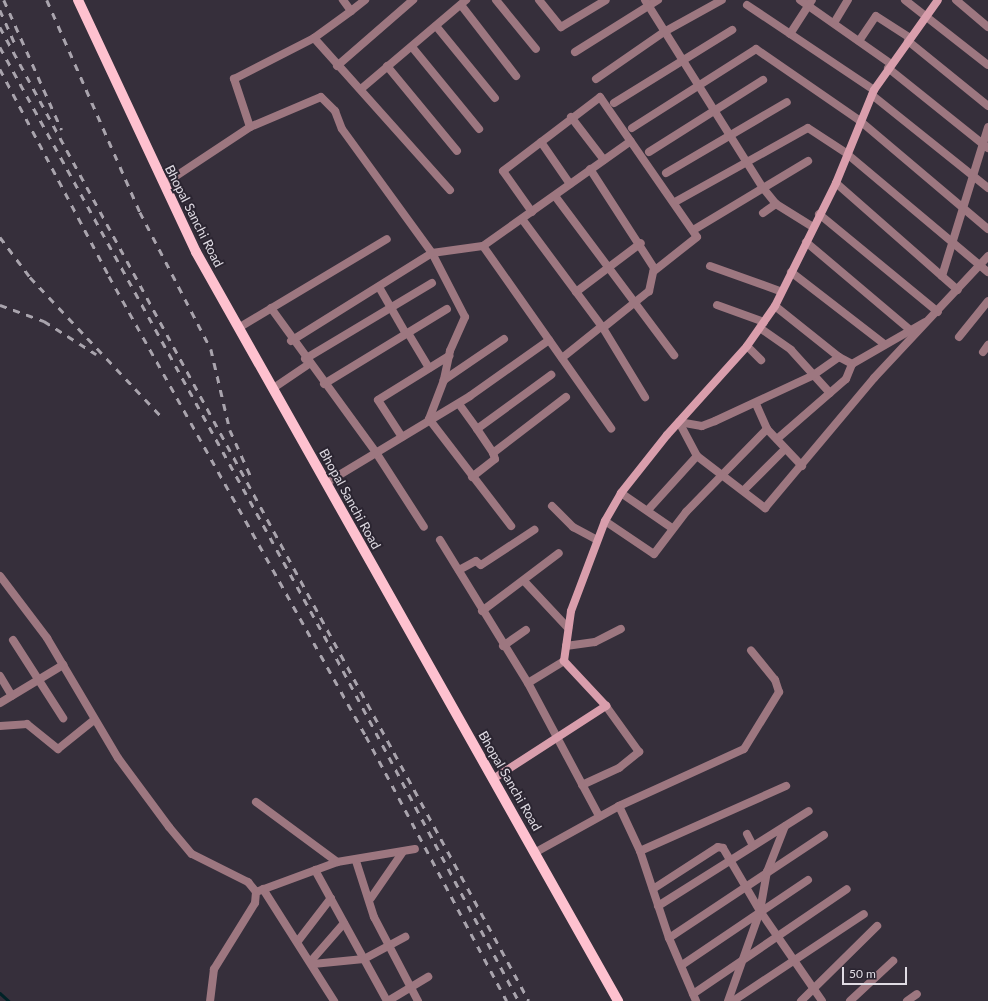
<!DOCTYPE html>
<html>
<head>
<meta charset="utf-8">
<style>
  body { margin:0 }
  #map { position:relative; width:988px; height:1001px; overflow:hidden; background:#362f3b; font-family:Lato,sans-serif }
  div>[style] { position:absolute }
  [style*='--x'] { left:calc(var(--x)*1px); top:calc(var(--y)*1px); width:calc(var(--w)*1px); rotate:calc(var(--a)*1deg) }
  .stream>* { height:2.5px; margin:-1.25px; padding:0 1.25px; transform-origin:1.25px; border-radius:1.25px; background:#002227 }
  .street>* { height:8px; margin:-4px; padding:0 4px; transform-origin:4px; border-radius:4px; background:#9d7780 }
  .secondary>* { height:8px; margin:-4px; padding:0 4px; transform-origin:4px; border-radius:4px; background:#d99eac }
  .primary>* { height:10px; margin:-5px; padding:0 5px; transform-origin:5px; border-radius:5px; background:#fec1cf }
  .rail>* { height:2.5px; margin-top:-1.25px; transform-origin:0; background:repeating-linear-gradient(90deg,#a9a4ad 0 7px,transparent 0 14px) }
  span { translate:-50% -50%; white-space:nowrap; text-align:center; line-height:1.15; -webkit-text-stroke:4px #2b2531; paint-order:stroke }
  .street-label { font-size:13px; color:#e0dce4 }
  .scale { position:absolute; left:842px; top:967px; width:65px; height:18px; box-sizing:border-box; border:2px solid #e0dce4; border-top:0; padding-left:5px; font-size:12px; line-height:14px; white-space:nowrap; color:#e0dce4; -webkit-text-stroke:3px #2b2531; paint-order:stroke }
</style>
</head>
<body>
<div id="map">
  <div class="stream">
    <i style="--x:0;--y:993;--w:12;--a:42"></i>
  </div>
  <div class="street">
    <i style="--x:496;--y:0;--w:63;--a:50.8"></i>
    <i style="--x:539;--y:0;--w:35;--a:51"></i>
    <i style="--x:561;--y:27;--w:52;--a:-31"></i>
    <i style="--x:645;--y:0;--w:222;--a:57.9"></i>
    <i style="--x:763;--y:188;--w:21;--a:51"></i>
    <i style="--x:776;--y:204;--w:44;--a:31.9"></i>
    <i style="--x:800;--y:0;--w:111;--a:35.1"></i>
    <i style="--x:905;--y:0;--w:105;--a:38.1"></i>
    <i style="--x:956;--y:0;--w:42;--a:40.2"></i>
    <i style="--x:461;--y:5;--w:90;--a:52.2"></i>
    <i style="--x:747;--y:5;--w:153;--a:33.8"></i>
    <i style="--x:351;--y:11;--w:18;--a:-38"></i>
    <i style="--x:834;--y:23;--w:27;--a:-59"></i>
    <i style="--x:436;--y:26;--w:93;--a:50.7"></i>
    <i style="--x:790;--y:34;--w:40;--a:-57.1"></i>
    <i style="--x:314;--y:38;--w:204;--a:48.2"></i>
    <i style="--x:859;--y:41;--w:30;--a:-56"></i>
    <i style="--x:876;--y:16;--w:40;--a:32.9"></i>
    <i style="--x:908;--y:41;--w:103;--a:39.1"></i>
    <i style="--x:412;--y:47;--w:106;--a:50.7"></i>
    <i style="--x:575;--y:52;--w:98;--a:-32.1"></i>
    <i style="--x:337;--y:66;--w:101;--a:-41"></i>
    <i style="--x:387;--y:66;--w:110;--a:50.5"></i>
    <i style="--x:888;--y:68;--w:128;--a:38.7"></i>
    <i style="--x:596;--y:79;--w:83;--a:-34.7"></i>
    <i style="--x:664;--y:32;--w:66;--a:-28.9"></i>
    <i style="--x:361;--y:89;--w:138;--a:-40.3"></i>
    <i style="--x:872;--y:95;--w:149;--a:38.7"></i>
    <i style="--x:614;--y:103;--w:139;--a:-31.7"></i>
    <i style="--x:571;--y:117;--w:54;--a:52.5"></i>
    <i style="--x:250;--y:127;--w:77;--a:-22.9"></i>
    <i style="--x:321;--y:97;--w:20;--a:45"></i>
    <i style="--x:335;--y:111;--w:19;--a:69"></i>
    <i style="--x:342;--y:129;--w:153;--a:54"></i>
    <i style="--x:432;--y:253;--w:72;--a:62.7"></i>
    <i style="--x:465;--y:317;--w:37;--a:114"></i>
    <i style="--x:450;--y:351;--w:30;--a:102"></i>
    <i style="--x:632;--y:128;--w:147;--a:-32.5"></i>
    <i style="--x:756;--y:49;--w:125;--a:34.6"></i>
    <i style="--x:859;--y:120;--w:169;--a:40.2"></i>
    <i style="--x:541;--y:142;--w:51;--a:55.4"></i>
    <i style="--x:649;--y:152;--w:135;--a:-32.3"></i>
    <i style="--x:590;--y:169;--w:118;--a:57.1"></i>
    <i style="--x:654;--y:268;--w:24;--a:102"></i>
    <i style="--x:649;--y:291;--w:59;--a:141.2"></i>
    <i style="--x:666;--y:173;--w:140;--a:-30.4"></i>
    <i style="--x:836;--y:183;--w:162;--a:41.3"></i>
    <i style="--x:164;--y:184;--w:103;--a:-33.5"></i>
    <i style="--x:250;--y:127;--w:51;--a:-108.4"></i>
    <i style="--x:234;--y:79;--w:90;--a:-27.1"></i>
    <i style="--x:314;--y:38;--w:46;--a:-36.1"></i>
    <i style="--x:351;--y:11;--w:14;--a:-126"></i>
    <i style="--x:555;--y:196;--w:199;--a:53.2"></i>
    <i style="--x:675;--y:202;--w:152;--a:-29.1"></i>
    <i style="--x:808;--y:128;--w:45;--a:33.3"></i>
    <i style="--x:846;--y:153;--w:185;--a:40"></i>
    <i style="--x:532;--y:212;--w:50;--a:-125.3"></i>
    <i style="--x:503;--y:171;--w:122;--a:-37.3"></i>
    <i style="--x:600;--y:97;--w:170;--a:55.3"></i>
    <i style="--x:697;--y:237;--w:55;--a:141.7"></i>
    <i style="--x:763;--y:213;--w:16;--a:-35"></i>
    <i style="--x:819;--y:214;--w:154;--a:39.5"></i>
    <i style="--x:522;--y:219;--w:136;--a:53.4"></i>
    <i style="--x:603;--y:328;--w:81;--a:58.7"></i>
    <i style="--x:695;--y:229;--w:132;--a:-31"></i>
    <i style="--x:806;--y:242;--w:136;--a:40.2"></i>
    <i style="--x:483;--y:246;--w:223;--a:54.9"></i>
    <i style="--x:710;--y:266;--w:74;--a:19.7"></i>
    <i style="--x:791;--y:272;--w:118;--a:37.7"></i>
    <i style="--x:942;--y:276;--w:156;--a:-72.8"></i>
    <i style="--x:379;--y:287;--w:54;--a:60.1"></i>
    <i style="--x:576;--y:292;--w:81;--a:-37"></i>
    <i style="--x:717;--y:305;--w:50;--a:19.9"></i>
    <i style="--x:775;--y:306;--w:82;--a:38.6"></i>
    <i style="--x:271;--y:308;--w:177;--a:54"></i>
    <i style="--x:375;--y:451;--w:90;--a:57.2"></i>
    <i style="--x:240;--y:327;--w:171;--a:-30.9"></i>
    <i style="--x:760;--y:328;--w:38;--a:35"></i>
    <i style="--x:791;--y:350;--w:58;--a:47.8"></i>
    <i style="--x:408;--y:333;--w:41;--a:59"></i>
    <i style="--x:959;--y:337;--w:46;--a:-51.1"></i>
    <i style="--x:504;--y:339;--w:73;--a:145.7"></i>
    <i style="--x:444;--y:380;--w:42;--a:111"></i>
    <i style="--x:429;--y:419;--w:135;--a:52.5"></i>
    <i style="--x:291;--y:341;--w:166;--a:-32"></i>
    <i style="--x:432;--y:253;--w:51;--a:-7.8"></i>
    <i style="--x:483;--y:246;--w:181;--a:-35.4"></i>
    <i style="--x:747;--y:346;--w:20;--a:45"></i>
    <i style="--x:983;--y:352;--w:9;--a:-54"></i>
    <i style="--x:562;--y:358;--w:51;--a:-38.7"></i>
    <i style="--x:305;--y:359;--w:148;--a:-30.9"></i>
    <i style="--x:324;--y:384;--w:144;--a:-31.4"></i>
    <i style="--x:275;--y:387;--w:41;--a:-34.1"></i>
    <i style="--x:459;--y:404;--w:31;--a:54"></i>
    <i style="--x:477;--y:429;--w:92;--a:-36.1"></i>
    <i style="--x:756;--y:404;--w:27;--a:66"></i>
    <i style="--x:767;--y:429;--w:51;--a:46.6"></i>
    <i style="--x:679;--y:422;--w:23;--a:10"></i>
    <i style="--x:702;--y:426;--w:14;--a:-21"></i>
    <i style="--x:715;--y:421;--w:107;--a:-24.9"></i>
    <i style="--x:812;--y:376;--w:33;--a:-35"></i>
    <i style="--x:839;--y:357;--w:15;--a:28"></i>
    <i style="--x:852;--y:364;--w:84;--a:-29.9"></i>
    <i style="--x:477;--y:429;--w:29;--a:56"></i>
    <i style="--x:493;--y:453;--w:92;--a:-37.5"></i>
    <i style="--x:402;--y:437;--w:44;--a:-123"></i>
    <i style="--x:378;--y:400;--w:84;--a:-31.8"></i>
    <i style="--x:777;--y:439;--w:91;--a:-41"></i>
    <i style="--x:846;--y:379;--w:16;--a:-68"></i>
    <i style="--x:697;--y:456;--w:86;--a:37.4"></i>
    <i style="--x:765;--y:508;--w:170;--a:-50"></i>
    <i style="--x:874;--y:378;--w:167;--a:-46.9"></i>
    <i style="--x:472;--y:477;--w:29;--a:-38"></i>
    <i style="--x:495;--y:459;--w:6;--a:-108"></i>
    <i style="--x:326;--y:483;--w:168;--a:-31.1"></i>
    <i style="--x:470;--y:396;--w:97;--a:-35.3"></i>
    <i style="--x:744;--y:490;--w:58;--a:-45"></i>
    <i style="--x:621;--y:493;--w:62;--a:34.5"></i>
    <i style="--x:552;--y:506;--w:30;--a:45"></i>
    <i style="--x:573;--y:527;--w:27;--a:28"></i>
    <i style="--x:648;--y:510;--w:73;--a:-47.8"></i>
    <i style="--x:697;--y:456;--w:38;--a:-118"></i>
    <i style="--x:605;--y:521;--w:59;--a:34"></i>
    <i style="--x:654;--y:554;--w:53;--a:-52.7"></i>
    <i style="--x:686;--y:512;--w:116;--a:-45.7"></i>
    <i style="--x:440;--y:540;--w:168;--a:58.4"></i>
    <i style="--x:528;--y:683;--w:151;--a:61.9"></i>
    <i style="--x:459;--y:570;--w:19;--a:-28"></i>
    <i style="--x:476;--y:561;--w:6;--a:39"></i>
    <i style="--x:481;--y:565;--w:64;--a:-33.4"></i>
    <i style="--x:0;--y:576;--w:78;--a:52.8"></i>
    <i style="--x:47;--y:638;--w:139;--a:59.4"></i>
    <i style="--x:118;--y:758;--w:86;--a:53.5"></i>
    <i style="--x:169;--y:827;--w:35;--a:50"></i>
    <i style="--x:192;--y:854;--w:63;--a:26.6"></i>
    <i style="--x:248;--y:882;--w:13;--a:51"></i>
    <i style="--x:256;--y:892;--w:11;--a:95"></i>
    <i style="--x:255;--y:903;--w:78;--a:121.8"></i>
    <i style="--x:214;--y:969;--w:32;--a:97"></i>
    <i style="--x:525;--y:582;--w:63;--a:46.9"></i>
    <i style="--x:482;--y:611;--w:96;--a:-37"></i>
    <i style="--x:13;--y:640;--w:93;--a:57.3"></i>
    <i style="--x:503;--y:646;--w:28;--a:-35"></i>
    <i style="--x:566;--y:646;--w:29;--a:-8"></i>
    <i style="--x:595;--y:642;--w:29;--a:-27"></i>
    <i style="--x:0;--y:676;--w:23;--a:59"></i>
    <i style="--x:528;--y:683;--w:42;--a:-31.4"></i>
    <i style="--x:0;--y:703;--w:74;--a:-31.1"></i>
    <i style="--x:0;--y:726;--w:27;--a:-4"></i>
    <i style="--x:27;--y:724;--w:40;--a:39"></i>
    <i style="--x:58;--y:749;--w:46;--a:-38.9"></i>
    <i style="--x:582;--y:785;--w:41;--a:-24.7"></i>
    <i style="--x:619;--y:768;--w:26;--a:-39"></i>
    <i style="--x:639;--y:752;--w:57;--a:-125.7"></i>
    <i style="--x:256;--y:802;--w:101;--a:36.5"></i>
    <i style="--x:619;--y:806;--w:50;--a:65"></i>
    <i style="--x:640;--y:851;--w:92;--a:71.6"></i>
    <i style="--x:669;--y:938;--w:69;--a:66.8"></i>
    <i style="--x:747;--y:834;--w:11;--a:63"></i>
    <i style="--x:640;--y:851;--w:160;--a:-24"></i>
    <i style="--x:536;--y:852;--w:95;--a:-29"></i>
    <i style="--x:619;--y:806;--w:137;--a:-24.5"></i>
    <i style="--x:744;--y:749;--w:67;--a:-58.4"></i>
    <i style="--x:779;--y:692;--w:13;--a:-108"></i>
    <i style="--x:775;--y:680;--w:38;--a:-129"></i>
    <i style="--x:356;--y:861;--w:59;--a:72.2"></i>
    <i style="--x:374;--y:917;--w:95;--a:62.4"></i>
    <i style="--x:315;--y:870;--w:149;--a:61.2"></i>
    <i style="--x:263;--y:889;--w:133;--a:57.6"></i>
    <i style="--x:653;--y:889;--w:77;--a:-32.9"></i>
    <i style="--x:718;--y:847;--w:5;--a:11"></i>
    <i style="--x:723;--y:848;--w:73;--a:59.6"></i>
    <i style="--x:760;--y:911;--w:109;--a:55.4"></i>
    <i style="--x:256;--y:892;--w:86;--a:-20.3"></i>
    <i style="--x:337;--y:862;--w:79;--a:-9.5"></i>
    <i style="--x:371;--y:898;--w:55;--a:-55.4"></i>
    <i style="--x:658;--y:906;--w:178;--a:-32.2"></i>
    <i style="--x:669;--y:938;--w:186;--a:-33.6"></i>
    <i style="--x:298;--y:941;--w:54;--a:-52.5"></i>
    <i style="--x:311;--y:961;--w:50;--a:-49"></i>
    <i style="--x:313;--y:964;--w:51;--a:-5.6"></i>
    <i style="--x:364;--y:959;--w:47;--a:-28.2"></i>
    <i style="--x:682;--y:965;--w:152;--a:-34"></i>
    <i style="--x:693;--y:994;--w:186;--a:-34.3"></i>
    <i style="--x:388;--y:1001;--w:47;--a:-31"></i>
    <i style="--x:728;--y:1001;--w:96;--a:-70.4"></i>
    <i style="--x:760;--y:911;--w:40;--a:-80"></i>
    <i style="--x:767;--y:872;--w:49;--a:-68.6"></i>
    <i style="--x:733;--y:1001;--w:157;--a:-33.6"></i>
    <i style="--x:801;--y:1001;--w:107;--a:-44.6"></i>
    <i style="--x:850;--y:1001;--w:59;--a:-42.9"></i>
    <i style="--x:907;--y:1001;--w:12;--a:-35"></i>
  </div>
  <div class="secondary">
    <i style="--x:493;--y:779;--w:135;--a:-32.9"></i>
    <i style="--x:606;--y:706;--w:62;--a:-133"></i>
    <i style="--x:564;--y:661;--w:50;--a:-82"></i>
    <i style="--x:571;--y:611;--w:96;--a:-69.3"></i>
    <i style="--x:605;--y:521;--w:32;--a:-60"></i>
    <i style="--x:621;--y:493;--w:74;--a:-51.6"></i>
    <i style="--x:667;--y:435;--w:120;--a:-48"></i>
    <i style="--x:747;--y:346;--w:49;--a:-55"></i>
    <i style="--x:775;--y:306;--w:137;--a:-63.6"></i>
    <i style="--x:836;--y:183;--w:100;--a:-67.8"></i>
    <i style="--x:874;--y:90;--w:110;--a:-54.6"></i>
  </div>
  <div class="primary">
    <i style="--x:78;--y:0;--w:278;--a:64.9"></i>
    <i style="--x:196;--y:252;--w:860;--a:60.6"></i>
  </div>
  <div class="rail">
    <i style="--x:4;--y:0;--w:142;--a:66"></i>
    <i style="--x:47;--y:0;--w:232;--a:66.3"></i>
    <i style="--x:140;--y:212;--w:154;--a:62.6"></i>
    <i style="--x:211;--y:349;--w:83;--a:76.8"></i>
    <i style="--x:230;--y:430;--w:54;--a:65.8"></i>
    <i style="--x:0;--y:10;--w:37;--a:66"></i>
    <i style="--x:0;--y:27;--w:1108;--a:61.49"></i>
    <i style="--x:0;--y:47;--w:684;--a:61.15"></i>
    <i style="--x:330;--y:646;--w:402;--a:62"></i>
    <i style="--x:0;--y:69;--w:234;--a:62.2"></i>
    <i style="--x:109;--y:276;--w:527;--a:60.81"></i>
    <i style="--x:366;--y:736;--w:300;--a:62"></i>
    <i style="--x:0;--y:237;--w:50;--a:53.1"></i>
    <i style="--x:30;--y:277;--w:191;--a:46.7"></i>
    <i style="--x:0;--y:305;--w:47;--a:20"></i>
    <i style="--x:44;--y:321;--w:62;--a:32.4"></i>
  </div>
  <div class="street-label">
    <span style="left:194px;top:216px;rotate:63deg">Bhopal Sanchi Road</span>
    <span style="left:350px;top:499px;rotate:61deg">Bhopal Sanchi Road</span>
    <span style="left:510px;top:781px;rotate:60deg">Bhopal Sanchi Road</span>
  </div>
  <div class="scale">50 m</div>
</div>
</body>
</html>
